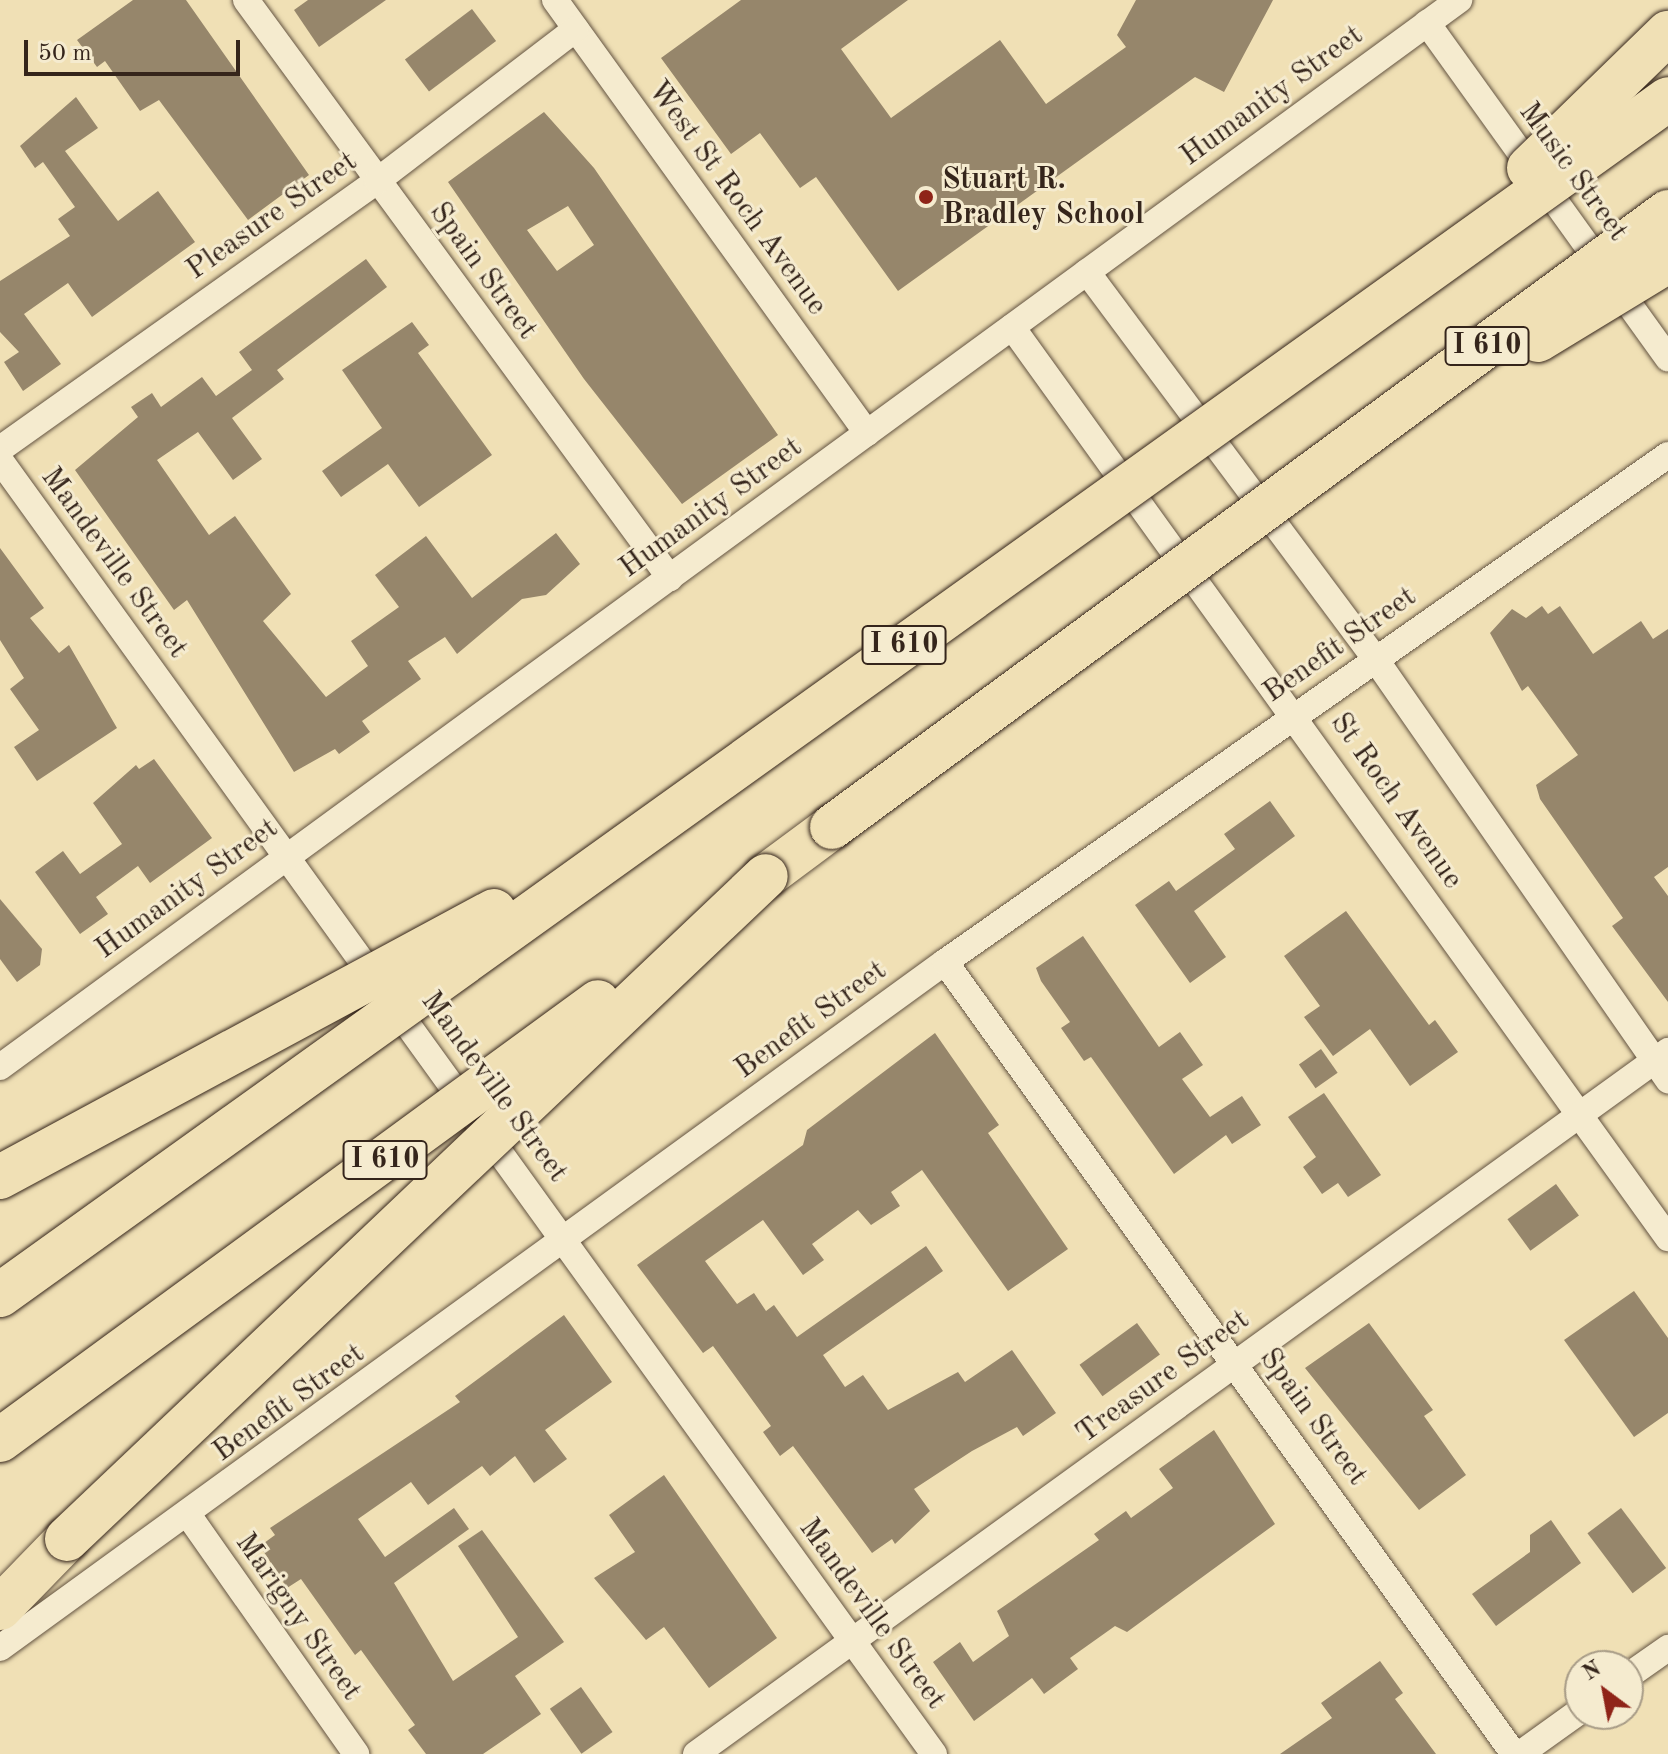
<!DOCTYPE html>
<html>
<head>
<meta charset="utf-8">
<style>
  body { margin:0 }
  #map { position:relative; width:1668px; height:1754px; overflow:hidden; background:#f0e0b5; font-family:"Old Standard TT",serif }
  div>[style] { position:absolute }
  [style*='--x'] { left:calc(var(--x)*1px); top:calc(var(--y)*1px); width:calc(var(--w)*1px); rotate:calc(var(--a)*1deg) }
  .building>* { inset:0; background:#96866b; transform-origin:0 0 }
  .roads { filter:drop-shadow(0 0 2px #645442) drop-shadow(0 0 2px #645442) }
  .minor>* { height:26px; margin:-13px; padding:0 13px; transform-origin:13px; border-radius:13px; background:#f5ebcf }
  .motorway>* { height:44px; margin:-22px; padding:0 22px; transform-origin:22px; border-radius:22px; background:#f0e0b5 }
  .bridges { filter:drop-shadow(0 0 2px #35251b) drop-shadow(0 0 2px #35251b) }
  .motorway-bridge>* { height:44px; margin:-22px; padding:0 22px; transform-origin:22px; border-radius:22px; background:#f0e0b5 }
  .dots>* { width:22px; height:22px; translate:-50% -50%; box-sizing:border-box; border:4px solid #f5ebcf; border-radius:50% }
  span { translate:-50% -50%; white-space:nowrap; text-align:center; line-height:1.15; -webkit-text-stroke:6px #f5ebcf; paint-order:stroke }
  .shield-label span { padding:2px 6px; background:#f5ebcf; border:2px solid; border-radius:6px; -webkit-text-stroke-width:0 }
  .shield-label { font-size:28px; color:#35251b; font-weight:700 }
  .street-label { font-size:30px; color:#35251b }
  .poi-label { font-size:30px; color:#35251b; font-weight:700 }
  .left { translate:0 -50%; text-align:left }
  .north { position:absolute; left:1564px; top:1650px; width:80px; height:80px; box-sizing:border-box; background:#f5ebcf; border:2px solid #a89c87; border-radius:50%; rotate:328deg; font-size:22px; font-weight:700; line-height:32px; text-align:center; color:#35251b }
  .north::after { content:''; display:block; margin:auto; width:28px; height:36px; background:#8f2418; clip-path:polygon(50% 0,100% 100%,50% 72%,0 100%) }
  .scale { position:absolute; left:24px; top:40px; width:216px; height:36px; box-sizing:border-box; border:4px solid #35251b; border-top:0; padding-left:10px; font-size:24px; line-height:28px; white-space:nowrap; color:#35251b; -webkit-text-stroke:6px #f5ebcf; paint-order:stroke }
</style>
</head>
<body>
<div id="map">
  <div class="building">
    <i style="clip-path:polygon(133px 0,186px 0,309px 175px,248px 220px,159px 100px,140px 111px,105px 61px,97px 67px,77px 40px)"></i>
    <i style="clip-path:polygon(308px 0,386px 0,319px 47px,294px 10px)"></i>
    <i style="clip-path:polygon(741px 0,908px 0,841px 49px,891px 118px,1000px 40px,1046px 104px,1126px 47px,1117px 35px,1136px 0,1273px 0,1224px 92px,1195px 77px,898px 291px,816px 177px,800px 188px,760px 133px,731px 154px,661px 58px)"></i>
    <i style="left:472px;top:9px;width:40px;height:84px;rotate:53deg"></i>
    <i style="clip-path:polygon(76px 97px,98px 128px,65px 151px,118px 221px,158px 191px,195px 242px,92px 317px,68px 283px,24px 314px,61px 364px,23px 391px,4px 362px,19px 352px,0 332px,0 281px,70px 236px,58px 219px,75px 207px,43px 162px,35px 168px,20px 146px)"></i>
    <i style="clip-path:polygon(evenodd,544px 112px,594px 168px,778px 435px,682px 504px,584px 379px,448px 182px,544px 112px,568px 206px,594px 245px,557px 271px,527px 230px,568px 206px)"></i>
    <i style="clip-path:polygon(366px 259px,387px 287px,277px 370px,284px 379px,232px 418px,262px 459px,233px 480px,198px 432px,157px 460px,209px 535px,235px 516px,291px 594px,263px 621px,326px 697px,368px 666px,351px 641px,399px 607px,375px 575px,426px 536px,472px 598px,556px 533px,580px 564px,546px 595px,522px 599px,457px 654px,445px 637px,408px 661px,421px 679px,362px 721px,370px 732px,339px 754px,335px 749px,294px 772px,187px 600px,174px 610px,75px 470px,138px 417px,131px 407px,152px 393px,161px 407px,202px 377px,216px 396px,252px 370px,239px 352px)"></i>
    <i style="clip-path:polygon(412px 322px,429px 345px,418px 353px,492px 455px,419px 507px,388px 464px,341px 497px,322px 471px,382px 428px,342px 370px)"></i>
    <i style="clip-path:polygon(0 548px,44px 608px,30px 618px,59px 653px,69px 645px,117px 728px,37px 781px,14px 747px,39px 730px,10px 689px,24px 678px,0 640px)"></i>
    <i style="clip-path:polygon(1542px 606px,1548px 614px,1560px 606px,1593px 654px,1641px 621px,1653px 639px,1668px 629px,1668px 867px,1654px 877px,1668px 896px,1668px 1002px,1612px 926px,1623px 918px,1540px 799px,1536px 785px,1578px 755px,1528px 686px,1522px 691px,1490px 633px,1512px 609px,1526px 618px)"></i>
    <i style="clip-path:polygon(154px 759px,212px 838px,150px 883px,138px 866px,96px 897px,108px 914px,80px 934px,35px 872px,63px 851px,80px 874px,122px 844px,93px 803px,136px 765px,139px 769px)"></i>
    <i style="clip-path:polygon(1270px 801px,1295px 836px,1194px 911px,1226px 957px,1190px 983px,1135px 905px,1169px 881px,1176px 891px,1235px 849px,1224px 834px)"></i>
    <i style="clip-path:polygon(0 899px,42px 949px,40px 965px,17px 982px,0 959px)"></i>
    <i style="clip-path:polygon(1346px 911px,1429px 1025px,1435px 1020px,1458px 1052px,1410px 1086px,1370px 1029px,1333px 1056px,1304px 1017px,1320px 1006px,1284px 956px)"></i>
    <i style="clip-path:polygon(1083px 936px,1159px 1047px,1180px 1032px,1203px 1065px,1182px 1079px,1210px 1117px,1242px 1096px,1261px 1125px,1232px 1144px,1226px 1135px,1174px 1174px,1091px 1057px,1084px 1061px,1061px 1028px,1070px 1022px,1041px 981px,1036px 968px)"></i>
    <i style="clip-path:polygon(935px 1033px,999px 1125px,988px 1133px,1068px 1249px,1008px 1291px,922px 1170px,891px 1192px,900px 1206px,871px 1225px,858px 1210px,812px 1244px,824px 1260px,803px 1275px,763px 1220px,705px 1261px,737px 1304px,754px 1293px,766px 1311px,774px 1305px,797px 1337px,926px 1246px,943px 1271px,823px 1355px,845px 1387px,863px 1375px,888px 1410px,958px 1372px,965px 1382px,1012px 1350px,1056px 1413px,1023px 1436px,1017px 1427px,972px 1451px,914px 1489px,930px 1511px,895px 1544px,892px 1539px,872px 1553px,793px 1446px,780px 1456px,763px 1432px,771px 1426px,713px 1346px,703px 1353px,637px 1265px,803px 1145px,807px 1130px)"></i>
    <i style="left:1321px;top:1049px;width:29px;height:27px;rotate:55deg"></i>
    <i style="clip-path:polygon(1324px 1093px,1381px 1175px,1348px 1197px,1338px 1183px,1322px 1194px,1303px 1167px,1316px 1157px,1288px 1117px)"></i>
    <i style="left:1556px;top:1184px;width:39px;height:60px;rotate:54deg"></i>
    <i style="clip-path:polygon(1634px 1291px,1668px 1338px,1668px 1413px,1634px 1437px,1564px 1340px)"></i>
    <i style="clip-path:polygon(564px 1315px,612px 1382px,545px 1430px,567px 1459px,534px 1483px,515px 1456px,490px 1476px,482px 1466px,428px 1505px,411px 1482px,358px 1519px,385px 1557px,454px 1508px,469px 1529px,394px 1583px,453px 1681px,518px 1637px,458px 1546px,482px 1530px,564px 1642px,515px 1676px,541px 1714px,483px 1754px,426px 1754px,408px 1730px,415px 1725px,361px 1650px,355px 1655px,301px 1579px,287px 1588px,260px 1546px,275px 1535px,270px 1528px,460px 1402px,455px 1396px)"></i>
    <i style="left:1137px;top:1323px;width:39px;height:71px;rotate:54deg"></i>
    <i style="clip-path:polygon(1369px 1323px,1433px 1410px,1424px 1416px,1466px 1475px,1419px 1510px,1305px 1368px)"></i>
    <i style="clip-path:polygon(1214px 1430px,1275px 1524px,1127px 1632px,1115px 1626px,1070px 1658px,1078px 1669px,1044px 1694px,1032px 1678px,974px 1721px,933px 1662px,960px 1642px,973px 1662px,1009px 1636px,997px 1611px,1099px 1540px,1094px 1534px,1126px 1511px,1131px 1518px,1173px 1488px,1159px 1469px)"></i>
    <i style="clip-path:polygon(664px 1475px,777px 1638px,709px 1688px,664px 1627px,646px 1640px,594px 1578px,635px 1552px,609px 1515px)"></i>
    <i style="left:1621px;top:1508px;width:75px;height:42px;rotate:53deg"></i>
    <i style="clip-path:polygon(1551px 1520px,1581px 1563px,1496px 1626px,1472px 1594px,1530px 1552px,1530px 1535px)"></i>
    <i style="clip-path:polygon(1380px 1661px,1403px 1693px,1395px 1699px,1436px 1754px,1280px 1754px,1332px 1718px,1321px 1703px)"></i>
    <i style="left:581px;top:1687px;width:55px;height:38px;rotate:55deg"></i>
  </div>
  <div class="roads">
    <div class="minor">
      <i style="--x:246;--y:0;--w:717;--a:53.74"></i>
      <i style="--x:555;--y:0;--w:534;--a:54.23"></i>
      <i style="--x:1427;--y:23;--w:413;--a:54.3"></i>
      <i style="--x:1087;--y:272;--w:484;--a:53.3"></i>
      <i style="--x:1376;--y:660;--w:512;--a:55.19"></i>
      <i style="--x:1012;--y:327;--w:1123;--a:54.24"></i>
      <i style="--x:0;--y:449;--w:463;--a:-35.4"></i>
      <i style="--x:377;--y:181;--w:250;--a:-37.4"></i>
      <i style="--x:0;--y:460;--w:1596;--a:54.18"></i>
      <i style="--x:945;--y:962;--w:975;--a:54.31"></i>
      <i style="--x:0;--y:1067;--w:1808;--a:-36.18"></i>
      <i style="--x:189;--y:1516;--w:291;--a:54.9"></i>
      <i style="--x:0;--y:1648;--w:1168;--a:-35.98"></i>
      <i style="--x:945;--y:962;--w:883;--a:-35.04"></i>
      <i style="--x:1628;--y:1676;--w:49;--a:-35"></i>
      <i style="--x:696;--y:1754;--w:1200;--a:-35.88"></i>
      <i style="--x:1520;--y:1754;--w:74;--a:-35.6"></i>
    </div>
    <div class="motorway">
      <i style="--x:766;--y:876;--w:82;--a:-36.6"></i>
      <i style="--x:0;--y:1608;--w:96;--a:-45.8"></i>
    </div>
  </div>
  <div class="bridges">
    <div class="motorway-bridge">
      <i style="--x:1529;--y:168;--w:194;--a:-44.2"></i>
      <i style="--x:1538;--y:340;--w:152;--a:-31.3"></i>
      <i style="--x:832;--y:827;--w:1038;--a:-36.34"></i>
      <i style="--x:0;--y:1177;--w:561;--a:-28.3"></i>
      <i style="--x:0;--y:1295;--w:2052;--a:-35.64"></i>
      <i style="--x:0;--y:1440;--w:741;--a:-36.22"></i>
      <i style="--x:67;--y:1539;--w:963;--a:-43.49"></i>
    </div>
  </div>
  <div class="dots">
    <i style="left:926px;top:197px;background:#8f2418"></i>
  </div>
  <div class="shield-label">
    <span style="left:1487px;top:346px">I 610</span>
    <span style="left:904px;top:645px">I 610</span>
    <span style="left:385px;top:1160px">I 610</span>
  </div>
  <div class="street-label">
    <span style="left:1272px;top:96px;rotate:-36deg">Humanity Street</span>
    <span style="left:1573px;top:172px;rotate:54deg">Music Street</span>
    <span style="left:737px;top:198px;rotate:54deg">West St Roch Avenue</span>
    <span style="left:272px;top:216px;rotate:-35deg">Pleasure Street</span>
    <span style="left:483px;top:271px;rotate:54deg">Spain Street</span>
    <span style="left:711px;top:508px;rotate:-36deg">Humanity Street</span>
    <span style="left:114px;top:563px;rotate:54deg">Mandeville Street</span>
    <span style="left:1340px;top:645px;rotate:-35deg">Benefit Street</span>
    <span style="left:1396px;top:801px;rotate:55deg">St Roch Avenue</span>
    <span style="left:187px;top:889px;rotate:-36deg">Humanity Street</span>
    <span style="left:811px;top:1020px;rotate:-36deg">Benefit Street</span>
    <span style="left:494px;top:1087px;rotate:54deg">Mandeville Street</span>
    <span style="left:1163px;top:1377px;rotate:-36deg">Treasure Street</span>
    <span style="left:289px;top:1403px;rotate:-36deg">Benefit Street</span>
    <span style="left:1313px;top:1417px;rotate:54deg">Spain Street</span>
    <span style="left:872px;top:1614px;rotate:54deg">Mandeville Street</span>
    <span style="left:298px;top:1617px;rotate:55deg">Marigny Street</span>
  </div>
  <div class="poi-label">
    <span class="left" style="left:942px;top:197px">Stuart R.<br>Bradley School</span>
  </div>
  <div class="north">N</div>
  <div class="scale">50 m</div>
</div>
</body>
</html>
